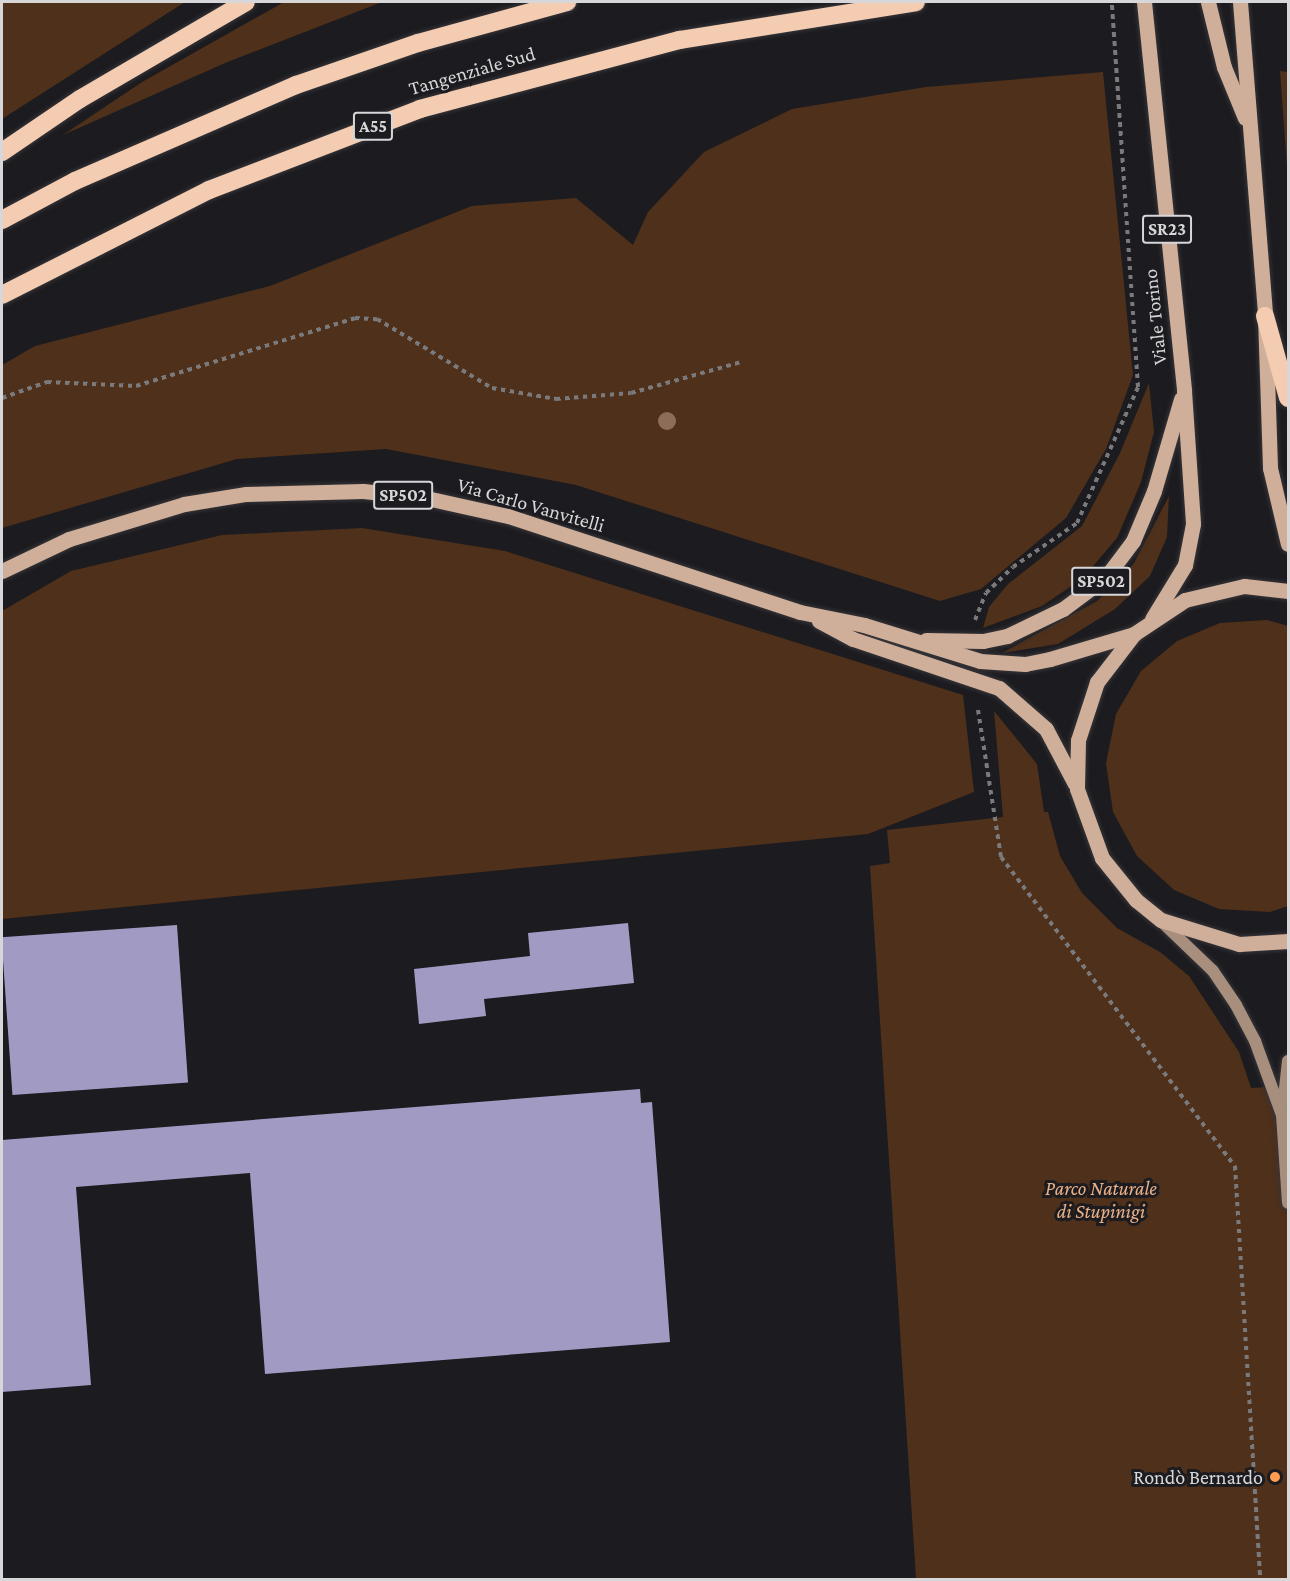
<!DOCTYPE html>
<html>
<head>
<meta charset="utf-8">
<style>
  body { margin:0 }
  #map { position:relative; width:1290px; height:1581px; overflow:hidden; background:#1c1b1f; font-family:"Crimson Pro",serif }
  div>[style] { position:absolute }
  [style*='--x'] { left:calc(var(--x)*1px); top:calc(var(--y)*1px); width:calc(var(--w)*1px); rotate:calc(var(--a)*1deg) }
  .green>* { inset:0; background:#4e301b }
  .building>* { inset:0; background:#a19bc3; transform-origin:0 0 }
  .path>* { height:4px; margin-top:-2px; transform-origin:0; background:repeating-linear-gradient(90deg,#7a797c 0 4.5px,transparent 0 9px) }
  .roads { filter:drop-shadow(0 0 2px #363539) drop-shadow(0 0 2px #363539) }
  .secondary>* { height:12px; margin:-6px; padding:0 6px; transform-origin:6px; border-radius:6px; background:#a78e7d }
  .primary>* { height:15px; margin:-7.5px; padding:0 7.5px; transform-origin:7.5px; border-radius:7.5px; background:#cfaf99 }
  .motorway>* { height:18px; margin:-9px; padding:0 9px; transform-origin:9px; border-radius:9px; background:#f4ccb2 }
  .trees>* { width:18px; height:18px; margin:-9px; border-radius:50%; background:#8d6d58 }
  .dots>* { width:16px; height:16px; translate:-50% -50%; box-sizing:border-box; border:3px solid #1c1b1f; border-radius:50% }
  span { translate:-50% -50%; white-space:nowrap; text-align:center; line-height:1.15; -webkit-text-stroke:6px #1c1b1f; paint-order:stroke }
  .shield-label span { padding:2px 4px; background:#1c1b1f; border:2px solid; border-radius:4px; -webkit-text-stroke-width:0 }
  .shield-label { font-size:18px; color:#d7d7d9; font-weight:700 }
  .street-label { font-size:20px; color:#d7d7d9 }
  .park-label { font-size:20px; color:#eab087; font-style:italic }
  .poi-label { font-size:20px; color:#d7d7d9 }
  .right { translate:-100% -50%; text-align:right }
  .frame { position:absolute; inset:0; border:3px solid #d7d7d9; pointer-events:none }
</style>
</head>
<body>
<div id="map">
  <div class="green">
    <i style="clip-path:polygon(2px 2px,185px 2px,2px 119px)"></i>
    <i style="clip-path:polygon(284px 2px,382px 2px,225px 63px,63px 135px,142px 82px)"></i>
    <i style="clip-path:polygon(1280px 71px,1288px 72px,1288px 180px)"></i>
    <i style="clip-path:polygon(1103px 72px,1133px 375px,1106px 449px,1066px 518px,981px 589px,940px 601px,576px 485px,386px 449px,237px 459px,2px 528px,2px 365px,35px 346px,270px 286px,472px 206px,576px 198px,633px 245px,648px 212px,704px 152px,792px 109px,926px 87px)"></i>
    <i style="clip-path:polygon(1149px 383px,1154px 432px,1141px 482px,1117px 538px,1082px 579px,1042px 606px,983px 628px,989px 607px,1008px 584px,1082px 526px,1120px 453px)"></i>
    <i style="clip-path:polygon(1169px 496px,1167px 537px,1150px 576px,1115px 609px,1058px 644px,1002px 653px,1097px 601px,1134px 563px)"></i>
    <i style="clip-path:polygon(362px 528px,505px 551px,963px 695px,974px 792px,868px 834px,2px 919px,2px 611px,71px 571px,222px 535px)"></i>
    <i style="clip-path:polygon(1267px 620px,1288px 626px,1288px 906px,1270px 912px,1219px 909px,1174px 890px,1137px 856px,1113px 812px,1106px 763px,1116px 714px,1141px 671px,1177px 641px,1220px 623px)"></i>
    <i style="clip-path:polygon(994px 711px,1037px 764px,1044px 812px,1048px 812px,1060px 856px,1082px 893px,1117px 928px,1160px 952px,1189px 976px,1239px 1052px,1251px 1088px,1288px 1086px,1288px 1579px,916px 1579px,870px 866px,890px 863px,887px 830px,1003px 817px)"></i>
  </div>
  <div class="building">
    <i style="clip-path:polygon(628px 923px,634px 983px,484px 999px,486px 1016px,419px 1024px,414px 969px,530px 956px,528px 933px)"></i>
    <i style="left:177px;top:925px;width:158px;height:176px;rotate:86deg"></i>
    <i style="clip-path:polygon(640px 1089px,641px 1103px,652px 1102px,670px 1342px,265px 1374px,250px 1173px,76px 1187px,91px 1385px,2px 1392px,2px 1140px)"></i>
  </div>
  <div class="path">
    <i style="--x:2;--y:398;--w:48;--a:-19.6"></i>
    <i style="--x:47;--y:382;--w:89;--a:2.6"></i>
    <i style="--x:136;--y:386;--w:229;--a:-17.2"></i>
    <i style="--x:355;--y:318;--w:22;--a:3"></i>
    <i style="--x:377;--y:319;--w:134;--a:31"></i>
    <i style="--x:492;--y:388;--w:65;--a:9.8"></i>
    <i style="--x:556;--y:399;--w:75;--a:-4.6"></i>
    <i style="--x:631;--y:393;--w:114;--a:-15.7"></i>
    <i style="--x:975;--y:620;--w:29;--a:-68"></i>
    <i style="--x:986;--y:593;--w:37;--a:-44"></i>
    <i style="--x:1013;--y:567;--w:78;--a:-34.5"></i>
    <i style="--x:1077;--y:523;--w:149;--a:-65.8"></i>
    <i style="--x:1138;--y:387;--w:386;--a:-93.9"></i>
    <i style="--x:978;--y:710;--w:149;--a:81.1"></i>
    <i style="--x:1001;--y:857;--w:388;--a:52.9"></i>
    <i style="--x:1235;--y:1166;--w:415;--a:86.5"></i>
  </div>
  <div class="roads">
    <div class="secondary">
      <i style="--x:1163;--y:923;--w:69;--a:43.8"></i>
      <i style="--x:1213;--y:971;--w:41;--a:55.9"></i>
      <i style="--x:1236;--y:1005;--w:41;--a:62.2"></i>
      <i style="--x:1255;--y:1041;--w:79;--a:70"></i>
      <i style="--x:1288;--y:1061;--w:54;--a:96.3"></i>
      <i style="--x:1282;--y:1115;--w:88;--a:86.1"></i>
    </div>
    <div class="primary">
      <i style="--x:1144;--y:2;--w:391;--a:84.1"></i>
      <i style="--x:1184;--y:391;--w:133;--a:86.1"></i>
      <i style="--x:1193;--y:524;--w:42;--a:101"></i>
      <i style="--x:1185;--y:565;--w:63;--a:121.4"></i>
      <i style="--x:1208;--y:2;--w:67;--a:76.2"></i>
      <i style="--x:1224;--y:67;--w:55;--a:67.6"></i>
      <i style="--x:1240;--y:2;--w:315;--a:85.4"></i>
      <i style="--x:1265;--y:316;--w:152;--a:88.1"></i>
      <i style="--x:1270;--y:468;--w:78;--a:76.7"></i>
      <i style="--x:2;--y:571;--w:74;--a:-25.5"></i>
      <i style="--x:69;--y:539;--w:120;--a:-16.9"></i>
      <i style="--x:184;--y:504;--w:63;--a:-9.2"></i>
      <i style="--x:246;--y:494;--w:117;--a:-1.5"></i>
      <i style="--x:363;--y:491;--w:59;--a:5.8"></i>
      <i style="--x:422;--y:497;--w:88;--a:12.5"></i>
      <i style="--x:508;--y:516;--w:307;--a:18.2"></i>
      <i style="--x:800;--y:612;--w:65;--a:11.5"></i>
      <i style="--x:864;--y:625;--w:121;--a:17.2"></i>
      <i style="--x:980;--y:661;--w:45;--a:3.8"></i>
      <i style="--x:1025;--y:664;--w:25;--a:-11"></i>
      <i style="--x:1050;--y:659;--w:88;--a:-16.6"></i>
      <i style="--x:1288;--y:591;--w:44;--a:-173.5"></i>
      <i style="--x:1244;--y:586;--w:61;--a:166.7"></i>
      <i style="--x:1185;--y:600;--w:61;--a:146.3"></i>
      <i style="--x:1134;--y:634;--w:61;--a:127.6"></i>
      <i style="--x:1097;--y:682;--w:61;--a:108.1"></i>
      <i style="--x:1078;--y:740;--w:49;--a:91.2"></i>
      <i style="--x:1077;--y:789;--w:73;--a:70.1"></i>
      <i style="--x:1102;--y:858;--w:54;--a:51"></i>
      <i style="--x:1136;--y:900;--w:32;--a:39"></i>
      <i style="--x:1161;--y:920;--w:82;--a:17.1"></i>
      <i style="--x:1239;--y:944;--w:49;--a:-3.5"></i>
      <i style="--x:819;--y:621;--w:38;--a:28"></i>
      <i style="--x:853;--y:639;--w:154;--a:18.6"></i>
      <i style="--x:999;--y:688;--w:62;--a:41.1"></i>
      <i style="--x:1046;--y:729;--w:62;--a:62.2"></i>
      <i style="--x:926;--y:640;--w:57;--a:1"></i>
      <i style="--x:983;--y:641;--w:25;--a:-12"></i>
      <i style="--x:1007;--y:636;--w:62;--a:-25.7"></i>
      <i style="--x:1063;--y:609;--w:54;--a:-36.7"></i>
      <i style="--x:1106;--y:577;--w:45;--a:-53.1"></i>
      <i style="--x:1133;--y:541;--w:54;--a:-67.2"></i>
      <i style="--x:1154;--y:491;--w:96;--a:-73.6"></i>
    </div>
    <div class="motorway">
      <i style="--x:2;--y:152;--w:94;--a:-34.2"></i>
      <i style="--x:80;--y:99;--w:192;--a:-30.3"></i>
      <i style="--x:2;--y:220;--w:83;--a:-28.1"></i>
      <i style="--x:75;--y:181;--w:241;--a:-23.5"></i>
      <i style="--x:296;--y:85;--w:129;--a:-19"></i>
      <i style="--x:418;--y:43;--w:155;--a:-15.4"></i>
      <i style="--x:2;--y:295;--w:232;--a:-26.9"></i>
      <i style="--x:209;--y:190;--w:226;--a:-21"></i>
      <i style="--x:420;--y:109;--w:269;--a:-14.9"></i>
      <i style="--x:680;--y:40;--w:239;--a:-9.1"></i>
      <i style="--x:1265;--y:316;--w:85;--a:74.3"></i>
    </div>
  </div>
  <div class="trees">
    <i style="left:667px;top:421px"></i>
  </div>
  <div class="dots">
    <i style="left:1275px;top:1477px;background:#fd9d54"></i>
  </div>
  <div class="shield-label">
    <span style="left:373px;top:126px">A55</span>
    <span style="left:1167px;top:229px">SR23</span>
    <span style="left:403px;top:495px">SP502</span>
    <span style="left:1101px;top:581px">SP502</span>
  </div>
  <div class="street-label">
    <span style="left:472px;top:71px;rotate:-16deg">Tangenziale Sud</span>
    <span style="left:1155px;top:317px;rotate:-96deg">Viale Torino</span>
    <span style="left:531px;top:505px;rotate:16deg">Via Carlo Vanvitelli</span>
  </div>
  <div class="park-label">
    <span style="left:1101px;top:1200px">Parco Naturale<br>di Stupinigi</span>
  </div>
  <div class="poi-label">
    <span class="right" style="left:1263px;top:1477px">Rondò Bernardo</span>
  </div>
  <div class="frame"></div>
</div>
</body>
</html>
